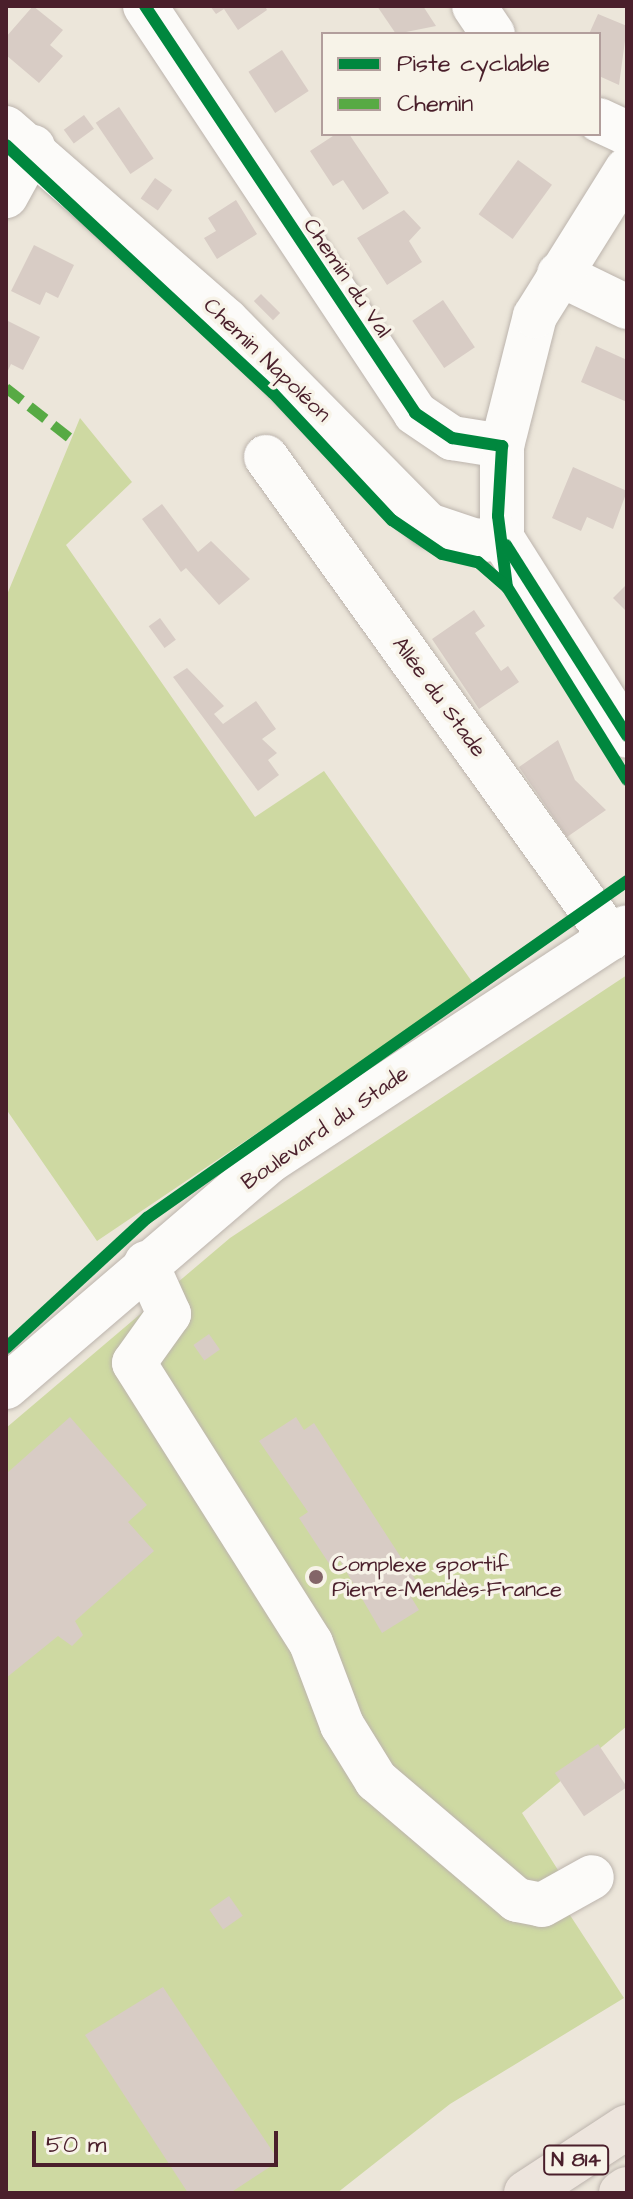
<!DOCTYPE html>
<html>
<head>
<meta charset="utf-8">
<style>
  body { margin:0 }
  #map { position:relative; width:633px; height:2199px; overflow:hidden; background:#ece6da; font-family:"Architects Daughter",sans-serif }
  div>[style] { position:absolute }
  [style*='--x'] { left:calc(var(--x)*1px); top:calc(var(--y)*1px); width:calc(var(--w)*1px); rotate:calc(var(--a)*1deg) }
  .green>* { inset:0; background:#ced9a2 }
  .building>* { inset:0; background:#d8ccc5; transform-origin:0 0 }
  .roads { filter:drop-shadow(0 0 2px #bcb4ad) drop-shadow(0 0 2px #bcb4ad) }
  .minor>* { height:44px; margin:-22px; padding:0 22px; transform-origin:22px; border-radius:22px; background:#fcfbf9 }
  .highway>* { height:44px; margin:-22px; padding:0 22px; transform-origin:22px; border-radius:22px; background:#ede5dd }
  .quiet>* { height:10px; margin-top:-5px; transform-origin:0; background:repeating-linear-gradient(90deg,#57aa44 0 20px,transparent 0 30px) }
  .cycleway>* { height:12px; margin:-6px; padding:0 6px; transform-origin:6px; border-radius:6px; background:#00873e }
  .dots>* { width:22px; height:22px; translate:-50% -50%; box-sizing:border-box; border:4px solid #f7f3e8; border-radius:50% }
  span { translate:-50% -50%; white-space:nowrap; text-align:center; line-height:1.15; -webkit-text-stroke:7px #f7f3e8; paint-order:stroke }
  .shield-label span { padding:2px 6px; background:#f7f3e8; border:2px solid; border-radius:6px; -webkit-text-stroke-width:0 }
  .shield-label { font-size:20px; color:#4a1f2b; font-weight:700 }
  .street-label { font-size:22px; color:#4a1f2b }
  .poi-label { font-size:22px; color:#4a1f2b }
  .left { translate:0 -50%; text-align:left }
  .frame { position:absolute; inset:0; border:8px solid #4a1f2b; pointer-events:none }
  .legend { position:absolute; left:321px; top:32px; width:280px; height:104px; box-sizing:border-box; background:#f7f3e8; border:2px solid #b29e9c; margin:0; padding:10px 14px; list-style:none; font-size:24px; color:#4a1f2b }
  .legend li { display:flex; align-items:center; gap:16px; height:40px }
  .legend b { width:40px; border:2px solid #b29e9c }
  .scale { position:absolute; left:32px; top:2131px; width:246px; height:36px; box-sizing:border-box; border:4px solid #4a1f2b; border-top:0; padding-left:10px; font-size:24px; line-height:28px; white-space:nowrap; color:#4a1f2b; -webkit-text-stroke:6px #f7f3e8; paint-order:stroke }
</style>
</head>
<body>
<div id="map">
  <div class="green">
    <i style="clip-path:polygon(80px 418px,132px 482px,66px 545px,255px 817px,324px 771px,475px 986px,97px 1241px,6px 1109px,6px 597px)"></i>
    <i style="clip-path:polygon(627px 975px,627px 1726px,522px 1813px,563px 1878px,551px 1886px,624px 1998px,450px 2104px,337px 2193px,6px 2193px,6px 1428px,230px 1238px)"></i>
  </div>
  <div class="building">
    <i style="clip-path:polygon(33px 6px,63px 30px,50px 45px,63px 56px,39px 83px,6px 55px,6px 37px)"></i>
    <i style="clip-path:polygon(210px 6px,265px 6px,267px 10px,238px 30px,224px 9px,216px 14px)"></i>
    <i style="clip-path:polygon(377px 6px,423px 6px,436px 26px,396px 34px)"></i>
    <i style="clip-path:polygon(598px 14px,627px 26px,619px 85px,599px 76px,599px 34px,589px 34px)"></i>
    <i style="left:282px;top:50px;width:49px;height:40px;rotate:57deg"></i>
    <i style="left:119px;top:107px;width:62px;height:28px;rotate:56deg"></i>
    <i style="left:84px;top:115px;width:17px;height:25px;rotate:54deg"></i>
    <i style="clip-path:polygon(336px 134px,349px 134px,389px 193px,363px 210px,343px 180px,333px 186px,310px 151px)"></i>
    <i style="left:518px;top:160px;width:42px;height:67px;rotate:36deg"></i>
    <i style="left:155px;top:178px;width:21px;height:25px;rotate:35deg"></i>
    <i style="clip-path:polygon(236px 200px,257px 234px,217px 259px,204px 238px,216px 231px,208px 218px)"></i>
    <i style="clip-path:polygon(404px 210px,421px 228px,409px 241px,422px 262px,387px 285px,357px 238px)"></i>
    <i style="clip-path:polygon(34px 245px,74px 265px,58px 298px,46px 292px,40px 305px,11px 291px)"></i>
    <i style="left:261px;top:294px;width:27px;height:10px;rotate:45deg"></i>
    <i style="left:443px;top:300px;width:57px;height:37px;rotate:56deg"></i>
    <i style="clip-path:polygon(6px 320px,40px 337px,23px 370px,11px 364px,6px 375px)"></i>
    <i style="clip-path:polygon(596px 346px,627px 360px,627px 402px,581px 382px)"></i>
    <i style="clip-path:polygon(573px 467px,627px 491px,613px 529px,587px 517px,581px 531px,552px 518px)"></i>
    <i style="clip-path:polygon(162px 504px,198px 552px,211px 541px,250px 579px,219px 605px,186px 568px,181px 572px,142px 519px)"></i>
    <i style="clip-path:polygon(627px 584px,627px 612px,613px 598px)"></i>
    <i style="clip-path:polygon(474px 610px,485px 626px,475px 633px,501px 671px,508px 666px,519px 682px,479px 709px,432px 639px)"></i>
    <i style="left:160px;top:618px;width:27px;height:14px;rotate:54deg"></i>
    <i style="clip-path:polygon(187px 668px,224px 706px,214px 714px,223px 724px,256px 701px,276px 729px,262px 739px,277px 753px,268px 760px,279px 775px,258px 791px,173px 677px)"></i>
    <i style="clip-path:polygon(558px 740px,575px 780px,606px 810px,567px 837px,519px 767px)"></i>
    <i style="left:209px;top:1334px;width:19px;height:19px;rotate:55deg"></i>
    <i style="clip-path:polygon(70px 1417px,147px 1505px,128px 1522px,154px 1551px,75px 1621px,83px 1635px,72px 1646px,58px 1636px,6px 1678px,6px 1474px)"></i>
    <i style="clip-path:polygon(296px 1417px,304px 1430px,314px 1423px,422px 1590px,411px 1597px,419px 1610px,382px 1633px,339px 1559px,330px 1565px,299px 1518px,308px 1512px,259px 1441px)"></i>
    <i style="left:598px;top:1744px;width:52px;height:52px;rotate:56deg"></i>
    <i style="left:229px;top:1896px;width:24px;height:24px;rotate:55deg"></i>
    <i style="clip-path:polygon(163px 1987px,279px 2161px,230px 2193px,188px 2193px,85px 2035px)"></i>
  </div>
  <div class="roads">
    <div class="minor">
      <i style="--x:145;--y:6;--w:488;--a:56.4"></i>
      <i style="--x:415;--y:413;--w:45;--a:34"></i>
      <i style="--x:452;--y:438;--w:51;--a:9.1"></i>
      <i style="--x:502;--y:446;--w:92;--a:90"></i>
      <i style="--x:502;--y:538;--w:234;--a:57.7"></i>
      <i style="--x:474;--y:6;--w:34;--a:56"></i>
      <i style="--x:599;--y:120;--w:31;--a:25"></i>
      <i style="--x:6;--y:128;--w:292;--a:41.1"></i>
      <i style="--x:226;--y:320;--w:288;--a:45.4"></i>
      <i style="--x:428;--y:525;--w:51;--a:18.4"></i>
      <i style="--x:476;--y:541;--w:26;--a:-7"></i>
      <i style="--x:6;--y:196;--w:56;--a:-61.1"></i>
      <i style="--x:559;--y:274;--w:76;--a:25.9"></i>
      <i style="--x:502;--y:446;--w:134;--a:-75.8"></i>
      <i style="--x:535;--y:316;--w:173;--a:-58"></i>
      <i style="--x:266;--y:457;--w:592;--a:54.35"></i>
      <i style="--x:146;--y:1263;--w:56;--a:65.7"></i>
      <i style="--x:169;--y:1314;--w:60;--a:125.5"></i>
      <i style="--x:134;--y:1363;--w:331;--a:57.7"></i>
      <i style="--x:311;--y:1643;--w:88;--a:69.3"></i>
      <i style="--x:342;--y:1725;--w:65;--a:58.3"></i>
      <i style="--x:376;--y:1780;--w:185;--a:40.4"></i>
      <i style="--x:517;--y:1900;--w:25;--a:11"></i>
      <i style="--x:542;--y:1905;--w:57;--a:-29.2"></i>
      <i style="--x:6;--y:1387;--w:349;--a:-40.6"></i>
      <i style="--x:271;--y:1160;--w:425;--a:-33.2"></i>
    </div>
    <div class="highway">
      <i style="--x:526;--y:2193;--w:121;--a:-33.2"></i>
      <i style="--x:621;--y:2193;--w:7;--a:-34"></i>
    </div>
  </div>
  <div class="quiet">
    <i style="--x:6;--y:388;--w:83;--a:38.1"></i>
  </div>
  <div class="cycleway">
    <i style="--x:145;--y:6;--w:488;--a:56.4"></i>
    <i style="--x:415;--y:413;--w:45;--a:34"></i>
    <i style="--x:452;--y:438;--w:51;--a:9.1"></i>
    <i style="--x:502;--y:446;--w:70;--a:93.3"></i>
    <i style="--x:498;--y:516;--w:72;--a:82.8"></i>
    <i style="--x:507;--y:587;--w:227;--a:58.1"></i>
    <i style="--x:6;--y:145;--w:364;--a:42.9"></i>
    <i style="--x:273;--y:393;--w:174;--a:46.9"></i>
    <i style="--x:392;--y:520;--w:60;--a:34.2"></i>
    <i style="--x:442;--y:554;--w:37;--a:13"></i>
    <i style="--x:478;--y:562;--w:38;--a:41"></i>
    <i style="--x:506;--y:545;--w:226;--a:57.6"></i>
    <i style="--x:6;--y:1348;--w:192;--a:-42.7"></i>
    <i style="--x:147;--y:1218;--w:586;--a:-35.07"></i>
  </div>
  <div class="dots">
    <i style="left:316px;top:1577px;background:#836568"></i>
  </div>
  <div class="shield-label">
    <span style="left:576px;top:2160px">N 814</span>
  </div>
  <div class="street-label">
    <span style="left:347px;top:278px;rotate:56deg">Chemin du Val</span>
    <span style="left:267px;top:360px;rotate:44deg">Chemin Napoléon</span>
    <span style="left:439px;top:697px;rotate:54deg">Allée du Stade</span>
    <span style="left:325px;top:1128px;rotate:-35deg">Boulevard du Stade</span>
  </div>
  <div class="poi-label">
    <span class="left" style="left:332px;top:1577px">Complexe sportif<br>Pierre-Mendès-France</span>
  </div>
  <div class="frame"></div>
  <ul class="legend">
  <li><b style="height:10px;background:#00873e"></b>Piste cyclable</li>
  <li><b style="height:10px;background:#57aa44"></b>Chemin</li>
  </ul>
  <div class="scale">50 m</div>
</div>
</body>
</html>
